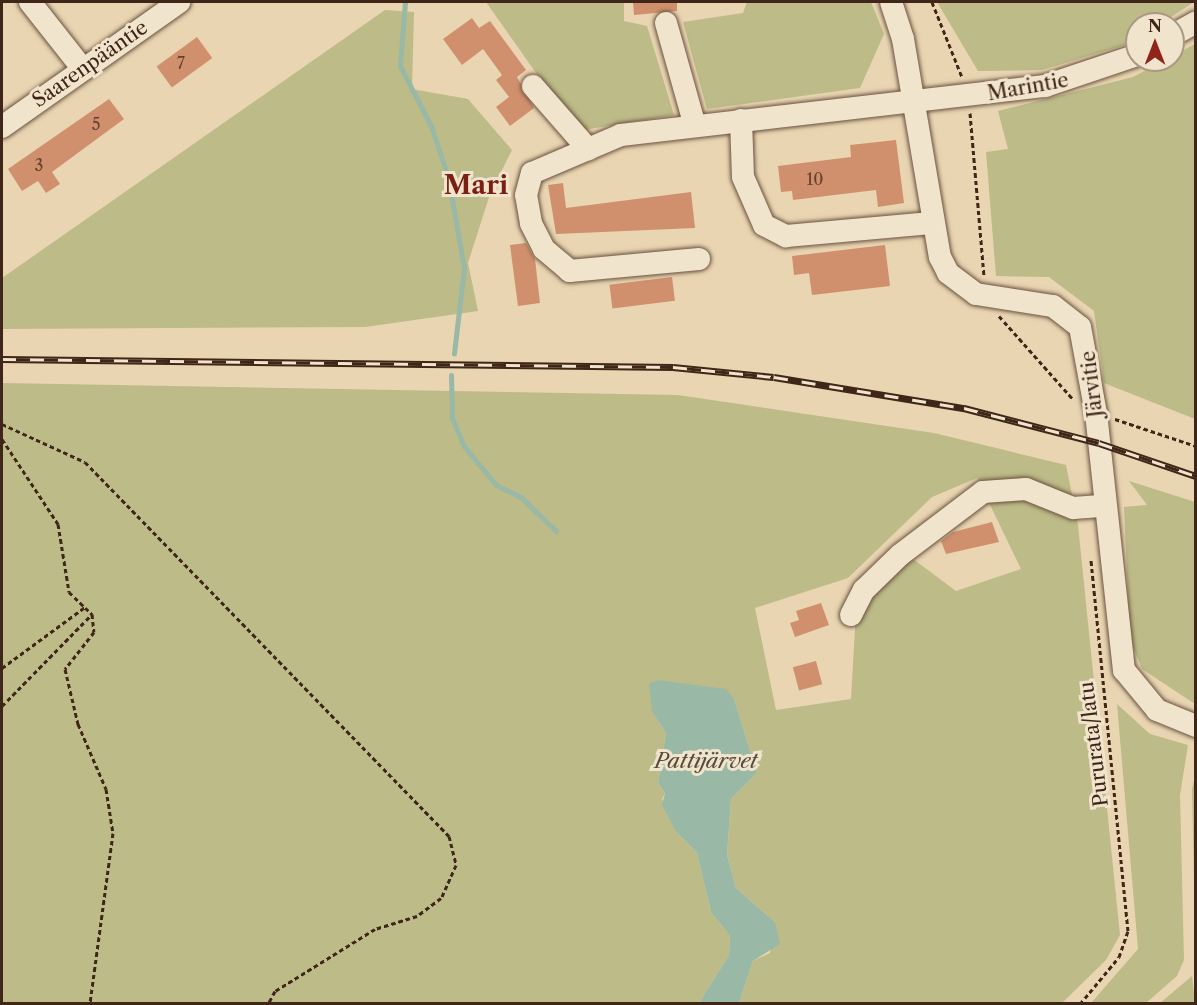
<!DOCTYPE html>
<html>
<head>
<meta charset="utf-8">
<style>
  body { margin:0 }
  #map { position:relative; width:1197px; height:1005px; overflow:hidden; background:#e9d5b2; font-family:"Libre Caslon Text",serif }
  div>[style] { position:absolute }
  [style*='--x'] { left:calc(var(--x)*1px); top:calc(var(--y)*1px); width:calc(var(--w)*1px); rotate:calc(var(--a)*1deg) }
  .green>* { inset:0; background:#bdbb88 }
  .water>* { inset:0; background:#99b9a6 }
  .stream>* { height:5px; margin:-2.5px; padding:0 2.5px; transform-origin:2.5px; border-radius:2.5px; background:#99b9a6 }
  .building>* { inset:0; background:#d1906d; transform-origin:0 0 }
  .path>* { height:3px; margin-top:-1.5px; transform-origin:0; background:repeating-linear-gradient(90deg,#402618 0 4.5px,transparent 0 7.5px) }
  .roads { filter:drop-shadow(0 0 2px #6a523e) drop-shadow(0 0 2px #6a523e) }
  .minor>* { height:22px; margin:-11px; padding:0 11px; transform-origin:11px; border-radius:11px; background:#f1e4cd }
  .rail>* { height:7px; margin-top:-3.5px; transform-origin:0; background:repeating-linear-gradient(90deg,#f1e4cd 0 14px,#402618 0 28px); box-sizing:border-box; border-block:2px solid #402618 }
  span { translate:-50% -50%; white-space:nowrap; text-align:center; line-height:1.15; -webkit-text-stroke:6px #f1e4cd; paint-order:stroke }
  .number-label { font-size:16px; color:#64402d }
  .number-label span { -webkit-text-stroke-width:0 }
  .street-label { font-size:20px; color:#402618 }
  .water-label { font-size:21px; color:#564b3c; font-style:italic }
  .district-label { font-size:26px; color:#7a1f14; font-weight:700 }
  .frame { position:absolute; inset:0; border:3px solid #402618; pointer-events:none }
  .north { position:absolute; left:1125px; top:12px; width:60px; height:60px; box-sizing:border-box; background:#f1e4cd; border:2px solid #aa9885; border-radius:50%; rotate:0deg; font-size:16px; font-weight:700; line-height:24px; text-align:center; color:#402618 }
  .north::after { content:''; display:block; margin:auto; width:21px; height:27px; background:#8f2418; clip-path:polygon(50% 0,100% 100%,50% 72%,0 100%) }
</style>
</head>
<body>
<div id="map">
  <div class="green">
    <i style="clip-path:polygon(486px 2px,624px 2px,624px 21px,647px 26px,674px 115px,577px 131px)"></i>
    <i style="clip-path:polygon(747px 2px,871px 2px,884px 34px,860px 88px,707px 109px,683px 22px,743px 13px)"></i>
    <i style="clip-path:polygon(937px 2px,1194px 2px,1160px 24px,1137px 24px,1137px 39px,1131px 43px,1042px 70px,978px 71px)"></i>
    <i style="clip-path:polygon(385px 10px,414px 12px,412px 89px,468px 99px,512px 150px,490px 194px,468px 263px,478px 311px,365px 327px,2px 329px,2px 278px)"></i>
    <i style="clip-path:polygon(1195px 44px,1195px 419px,1104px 383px,1094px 311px,1049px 277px,996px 276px,986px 152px,1008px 149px,998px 111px,1133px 77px)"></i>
    <i style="clip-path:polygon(evenodd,2px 383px,678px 395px,934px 433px,1066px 465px,1078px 525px,1120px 935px,1106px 960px,1062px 1003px,739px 1003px,753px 961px,770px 953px,775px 922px,736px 888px,727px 855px,731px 799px,757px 773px,734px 699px,657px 680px,652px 712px,666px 733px,658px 783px,665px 793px,662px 799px,676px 832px,697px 853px,711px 912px,730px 936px,729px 955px,699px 1003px,2px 1004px,2px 383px,977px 478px,1021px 569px,956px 591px,909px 556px,856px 611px,851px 699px,776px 710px,755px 608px,848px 578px,932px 497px,977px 478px)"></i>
    <i style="clip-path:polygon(1129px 481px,1195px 502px,1195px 704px,1142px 669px,1130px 639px,1124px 507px,1147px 505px)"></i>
    <i style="clip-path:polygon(1117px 704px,1150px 734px,1188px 745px,1180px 795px,1184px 960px,1177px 976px,1146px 1003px,1091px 1003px,1138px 949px)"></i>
    <i style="clip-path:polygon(1195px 776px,1196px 776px,1195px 927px,1192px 789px)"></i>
    <i style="clip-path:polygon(1192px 976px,1195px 1003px,1160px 1003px)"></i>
  </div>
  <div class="water">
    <i style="clip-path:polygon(657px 680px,726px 689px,734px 699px,757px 773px,731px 799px,727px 855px,736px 888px,775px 922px,780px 944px,753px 961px,739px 1003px,699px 1003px,729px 955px,730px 936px,711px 912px,697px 853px,676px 832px,662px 805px,665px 793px,658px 783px,666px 733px,652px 712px,649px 684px)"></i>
  </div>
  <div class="stream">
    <i style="--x:405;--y:2;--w:64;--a:94.5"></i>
    <i style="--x:400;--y:66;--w:68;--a:62.7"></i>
    <i style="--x:431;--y:126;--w:54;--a:71.6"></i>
    <i style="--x:448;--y:177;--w:92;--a:80"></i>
    <i style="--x:464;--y:268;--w:86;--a:96.7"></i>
    <i style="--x:451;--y:375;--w:43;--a:88.7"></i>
    <i style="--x:452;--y:418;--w:30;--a:67"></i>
    <i style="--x:464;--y:446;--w:50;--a:50.6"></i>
    <i style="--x:496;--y:485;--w:28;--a:26"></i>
    <i style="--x:521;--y:497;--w:49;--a:44.2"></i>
  </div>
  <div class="building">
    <i style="clip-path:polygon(633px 2px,677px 2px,677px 11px,634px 15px)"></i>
    <i style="clip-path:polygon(472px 18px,479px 28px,490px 21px,526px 70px,517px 77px,534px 108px,510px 126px,496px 107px,509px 97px,496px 80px,502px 75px,483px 49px,462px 65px,443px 39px)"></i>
    <i style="left:197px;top:37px;width:26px;height:50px;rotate:54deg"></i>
    <i style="clip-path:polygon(109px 99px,124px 119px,52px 172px,60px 184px,46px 193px,38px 181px,22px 191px,8px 169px)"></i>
    <i style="clip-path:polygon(896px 140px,904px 203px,878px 207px,876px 190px,793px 200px,792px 191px,781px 192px,778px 166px,851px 157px,850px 145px)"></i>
    <i style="clip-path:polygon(563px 183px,566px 208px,691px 192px,695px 228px,556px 234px,548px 185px)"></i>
    <i style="clip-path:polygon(526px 243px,535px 259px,540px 303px,518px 306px,510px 245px)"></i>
    <i style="clip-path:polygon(885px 245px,890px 286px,812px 295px,809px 273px,794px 275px,792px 256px)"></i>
    <i style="left:672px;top:277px;width:24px;height:63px;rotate:83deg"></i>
    <i style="clip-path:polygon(992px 522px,999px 542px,946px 554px,941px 541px,953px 532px)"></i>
    <i style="clip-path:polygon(821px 603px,829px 625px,795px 637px,790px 623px,799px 620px,796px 611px)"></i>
    <i style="left:816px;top:661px;width:24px;height:24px;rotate:75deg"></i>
  </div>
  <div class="path">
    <i style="--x:932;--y:2;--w:81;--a:68.2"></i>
    <i style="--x:970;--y:113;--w:164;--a:85.1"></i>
    <i style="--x:999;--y:316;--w:110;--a:48.3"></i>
    <i style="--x:1115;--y:419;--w:85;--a:18.4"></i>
    <i style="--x:2;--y:424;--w:91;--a:24.6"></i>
    <i style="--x:85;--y:462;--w:522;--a:45.78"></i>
    <i style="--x:449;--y:836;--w:30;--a:76"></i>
    <i style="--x:456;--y:865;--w:36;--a:114"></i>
    <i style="--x:441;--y:898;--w:30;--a:143"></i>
    <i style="--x:417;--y:916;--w:44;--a:162.8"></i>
    <i style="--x:375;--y:929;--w:118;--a:148.2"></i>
    <i style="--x:275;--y:991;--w:15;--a:118"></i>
    <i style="--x:2;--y:439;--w:102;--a:56.6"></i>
    <i style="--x:58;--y:524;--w:69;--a:80.8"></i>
    <i style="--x:69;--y:592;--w:32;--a:44"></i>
    <i style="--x:92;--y:614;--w:18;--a:84"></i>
    <i style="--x:94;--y:632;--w:47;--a:128.1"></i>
    <i style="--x:65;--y:669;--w:57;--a:76.7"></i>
    <i style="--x:78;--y:724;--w:71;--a:66.7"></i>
    <i style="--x:106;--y:789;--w:45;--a:81"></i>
    <i style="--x:113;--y:833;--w:173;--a:97.7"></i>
    <i style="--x:2;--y:668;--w:103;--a:-36.3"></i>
    <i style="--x:2;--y:706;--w:129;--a:-45.6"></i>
    <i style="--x:1080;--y:1004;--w:61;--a:-50.3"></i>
    <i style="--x:1119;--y:957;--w:28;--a:-71"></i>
    <i style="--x:1128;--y:931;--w:375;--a:-95.7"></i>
  </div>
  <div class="roads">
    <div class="minor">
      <i style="--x:30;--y:2;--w:85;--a:51.7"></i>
      <i style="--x:891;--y:2;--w:39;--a:72"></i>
      <i style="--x:903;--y:39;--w:221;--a:80.4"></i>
      <i style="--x:940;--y:257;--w:18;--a:63"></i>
      <i style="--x:948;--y:273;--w:35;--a:37"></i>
      <i style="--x:976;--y:294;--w:78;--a:8.9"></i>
      <i style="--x:1053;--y:306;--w:34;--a:38"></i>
      <i style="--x:1080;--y:327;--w:87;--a:79.5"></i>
      <i style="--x:1096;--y:413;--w:259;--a:83.8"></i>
      <i style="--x:1124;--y:670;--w:52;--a:50.5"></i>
      <i style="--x:1157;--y:710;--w:42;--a:22.3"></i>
      <i style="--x:666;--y:23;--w:107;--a:74.3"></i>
      <i style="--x:1173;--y:35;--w:26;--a:-29"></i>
      <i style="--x:533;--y:86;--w:84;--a:48.9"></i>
      <i style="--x:741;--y:120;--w:57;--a:88"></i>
      <i style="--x:743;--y:177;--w:52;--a:66.4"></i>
      <i style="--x:764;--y:225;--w:25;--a:27"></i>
      <i style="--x:786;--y:236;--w:146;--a:-5.1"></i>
      <i style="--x:2;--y:127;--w:217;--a:-35.2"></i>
      <i style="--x:699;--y:259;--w:130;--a:174.7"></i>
      <i style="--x:570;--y:271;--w:34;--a:-140"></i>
      <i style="--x:544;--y:249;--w:29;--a:-117"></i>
      <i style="--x:531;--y:223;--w:28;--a:-100"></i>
      <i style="--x:526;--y:195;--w:23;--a:-75"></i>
      <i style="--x:532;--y:173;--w:97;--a:-23.1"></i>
      <i style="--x:621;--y:135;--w:427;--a:-6.6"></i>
      <i style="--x:1045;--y:86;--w:97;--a:-18.6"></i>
      <i style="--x:851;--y:615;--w:28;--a:-63"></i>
      <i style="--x:864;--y:590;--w:50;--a:-44.2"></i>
      <i style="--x:900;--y:555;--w:104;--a:-37.2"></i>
      <i style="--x:983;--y:492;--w:43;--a:-4"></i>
      <i style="--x:1026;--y:489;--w:51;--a:22"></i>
      <i style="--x:1073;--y:508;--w:31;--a:-4"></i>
    </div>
  </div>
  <div class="rail">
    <i style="--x:2;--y:359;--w:671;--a:0.68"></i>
    <i style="--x:673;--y:367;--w:101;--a:5.7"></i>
    <i style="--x:774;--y:377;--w:193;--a:9.3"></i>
    <i style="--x:964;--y:408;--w:139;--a:14.5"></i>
    <i style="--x:1099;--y:443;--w:102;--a:18.8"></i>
  </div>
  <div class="number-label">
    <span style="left:181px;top:63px">7</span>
    <span style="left:96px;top:124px">5</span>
    <span style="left:39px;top:165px">3</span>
    <span style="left:815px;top:179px">10</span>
  </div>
  <div class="street-label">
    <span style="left:90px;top:64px;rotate:-35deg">Saarenpääntie</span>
    <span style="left:1028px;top:87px;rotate:-10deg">Marintie</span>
    <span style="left:1092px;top:384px;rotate:-97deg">Järvitie</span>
    <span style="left:1094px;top:744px;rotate:-97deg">Pururata/latu</span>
  </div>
  <div class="water-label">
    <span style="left:706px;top:761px">Pattijärvet</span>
  </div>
  <div class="district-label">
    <span style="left:476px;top:186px">Mari</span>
  </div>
  <div class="frame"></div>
  <div class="north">N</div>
</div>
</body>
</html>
